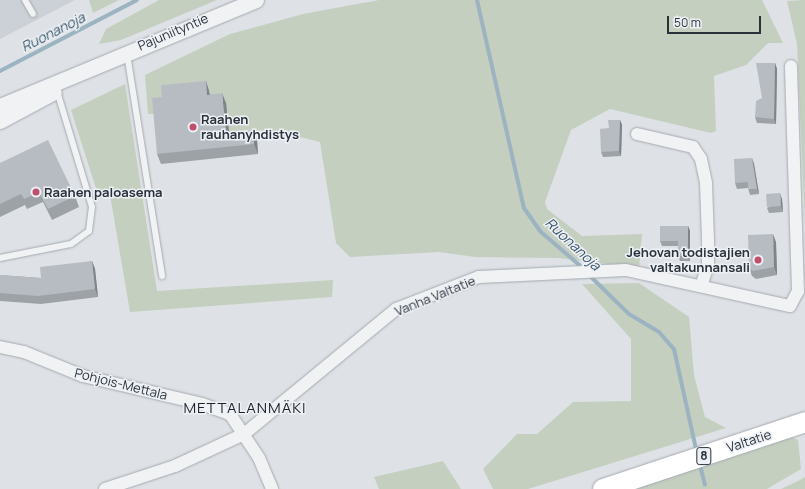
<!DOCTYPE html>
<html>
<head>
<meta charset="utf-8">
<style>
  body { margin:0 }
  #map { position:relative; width:805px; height:489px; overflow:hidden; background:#dee2e6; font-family:Manrope,sans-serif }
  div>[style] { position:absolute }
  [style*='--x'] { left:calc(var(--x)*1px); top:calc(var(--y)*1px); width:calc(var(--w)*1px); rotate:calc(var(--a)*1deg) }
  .built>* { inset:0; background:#ccd1d7 }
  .green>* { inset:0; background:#c5cfc0 }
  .stream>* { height:4px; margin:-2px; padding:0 2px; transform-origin:2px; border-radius:2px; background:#9cb3c2 }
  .roads { filter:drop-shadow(0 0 1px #a4a9af) drop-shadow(0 0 1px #a4a9af) }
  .service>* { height:6px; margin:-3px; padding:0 3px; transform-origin:3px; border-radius:3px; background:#f0f2f4 }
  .minor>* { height:12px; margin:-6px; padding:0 6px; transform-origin:6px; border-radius:6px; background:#f0f2f4 }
  .tertiary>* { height:15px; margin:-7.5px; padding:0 7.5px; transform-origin:7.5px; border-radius:7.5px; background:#f0f2f4 }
  .trunk>* { height:20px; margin:-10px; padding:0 10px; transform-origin:10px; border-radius:10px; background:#fff }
  .wall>* { inset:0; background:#9da2a7 }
  .shaded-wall>* { inset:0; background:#7f8488 }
  .building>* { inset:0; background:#b6bcc2; transform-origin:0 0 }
  .dots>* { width:11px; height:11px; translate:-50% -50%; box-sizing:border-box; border:2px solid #edf0f4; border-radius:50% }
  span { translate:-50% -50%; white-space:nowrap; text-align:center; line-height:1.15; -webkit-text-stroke:3px #edf0f4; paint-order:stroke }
  .shield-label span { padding:1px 3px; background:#edf0f4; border:1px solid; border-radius:3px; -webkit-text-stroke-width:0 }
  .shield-label { font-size:12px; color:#29313b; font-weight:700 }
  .street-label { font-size:13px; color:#29313b }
  .poi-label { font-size:13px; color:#29313b; font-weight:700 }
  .left { translate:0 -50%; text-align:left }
  .right { translate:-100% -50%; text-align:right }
  .water-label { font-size:14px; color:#37546a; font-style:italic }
  .quarter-label { font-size:15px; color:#1b222b; letter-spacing:1px }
  .scale { position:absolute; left:667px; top:16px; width:94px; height:18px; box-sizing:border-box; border:2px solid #29313b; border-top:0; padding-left:5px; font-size:12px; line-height:14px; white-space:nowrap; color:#29313b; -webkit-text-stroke:3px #edf0f4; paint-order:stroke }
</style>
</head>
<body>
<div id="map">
  <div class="built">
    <i style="clip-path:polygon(0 0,75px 0,0 39px)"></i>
  </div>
  <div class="green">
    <i style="clip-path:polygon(89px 0,119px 0,93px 13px)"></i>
    <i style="clip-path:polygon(159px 0,217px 0,121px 40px,99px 44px,106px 29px)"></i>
    <i style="clip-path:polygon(379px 0,762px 0,783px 43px,768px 43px,746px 65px,714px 76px,716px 131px,711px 133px,610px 109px,571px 130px,545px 202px,547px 209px,582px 236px,642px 234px,639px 268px,559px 258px,475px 257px,439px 252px,350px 257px,336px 243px,320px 142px,276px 131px,243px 130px,243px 139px,230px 140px,211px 105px,209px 91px,156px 114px,148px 114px,145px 75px,230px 34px,303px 14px)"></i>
    <i style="clip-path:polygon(805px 0,805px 223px,797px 44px,787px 1px)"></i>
    <i style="clip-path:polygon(125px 84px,157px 291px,333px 280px,332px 297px,130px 312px,110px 195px,99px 198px,71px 110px)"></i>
    <i style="clip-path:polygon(639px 283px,689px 317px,694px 375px,705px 417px,726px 428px,528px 489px,493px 489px,483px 469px,517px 434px,537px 434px,573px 402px,631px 401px,631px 339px,582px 284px)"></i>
    <i style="clip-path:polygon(791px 437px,798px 440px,801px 469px,767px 489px,635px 489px)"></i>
    <i style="clip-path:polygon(443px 461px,461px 489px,379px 489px,374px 477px)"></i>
    <i style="clip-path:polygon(805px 477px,805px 489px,781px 489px,800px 480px)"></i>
  </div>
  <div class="stream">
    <i style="--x:477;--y:0;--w:213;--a:77.3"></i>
    <i style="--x:524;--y:208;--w:29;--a:55"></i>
    <i style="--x:541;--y:232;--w:57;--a:40.7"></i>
    <i style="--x:0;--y:71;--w:154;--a:-27.4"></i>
    <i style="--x:588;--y:274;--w:57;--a:44.3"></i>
    <i style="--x:629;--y:314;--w:35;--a:31"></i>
    <i style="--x:659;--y:332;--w:23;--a:49"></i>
    <i style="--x:674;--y:349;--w:102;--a:77.6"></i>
    <i style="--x:701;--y:469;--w:16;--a:76"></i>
  </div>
  <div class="roads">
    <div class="service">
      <i style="--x:25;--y:0;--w:16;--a:60"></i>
      <i style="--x:127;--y:54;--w:225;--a:81"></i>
      <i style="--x:0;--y:258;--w:72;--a:-11.2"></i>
      <i style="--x:71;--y:244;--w:22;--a:-36"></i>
      <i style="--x:89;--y:231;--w:24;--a:-83"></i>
      <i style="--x:92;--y:207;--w:121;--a:-106.8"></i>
    </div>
    <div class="minor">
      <i style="--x:637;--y:134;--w:57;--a:13.1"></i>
      <i style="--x:693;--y:147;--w:14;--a:56"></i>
      <i style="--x:701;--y:159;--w:25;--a:78"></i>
      <i style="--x:706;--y:183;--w:58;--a:88"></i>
      <i style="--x:708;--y:241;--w:24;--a:90"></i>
      <i style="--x:708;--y:265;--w:20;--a:108"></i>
      <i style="--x:0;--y:347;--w:25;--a:12"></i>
      <i style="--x:24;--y:352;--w:64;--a:22.1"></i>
      <i style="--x:83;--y:376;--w:122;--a:13.2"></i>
      <i style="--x:202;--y:404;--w:30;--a:20"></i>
      <i style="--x:230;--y:414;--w:53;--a:56.6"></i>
      <i style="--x:259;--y:458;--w:34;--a:67"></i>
      <i style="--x:105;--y:489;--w:74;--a:-18.2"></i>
      <i style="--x:175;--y:466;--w:76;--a:-24.9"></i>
      <i style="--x:244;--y:434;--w:197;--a:-39.4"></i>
      <i style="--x:396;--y:309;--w:89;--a:-21.1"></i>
      <i style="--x:479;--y:277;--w:147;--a:-2.7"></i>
      <i style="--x:626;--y:270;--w:168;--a:12.4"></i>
      <i style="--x:790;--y:306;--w:17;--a:-62"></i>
      <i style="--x:798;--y:291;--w:225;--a:-91.8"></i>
    </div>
    <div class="tertiary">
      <i style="--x:0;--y:106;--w:277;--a:-22.5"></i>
      <i style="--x:0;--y:121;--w:61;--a:-28.2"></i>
    </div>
    <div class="trunk">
      <i style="--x:603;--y:489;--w:213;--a:-18.3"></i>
    </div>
  </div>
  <div class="wall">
    <i style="clip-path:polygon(775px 63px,777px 69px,776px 124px,757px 123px,755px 117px)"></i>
    <i style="clip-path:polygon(206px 81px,209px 91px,210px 94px,226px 103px,229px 132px,257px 140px,258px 154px,161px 164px,157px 154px,162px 97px)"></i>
    <i style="clip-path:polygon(620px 120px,622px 125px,621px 156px,603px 157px,601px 152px,609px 128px)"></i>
    <i style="clip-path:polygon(752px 158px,754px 164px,759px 194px,750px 195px,748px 188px,737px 189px,735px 183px)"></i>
    <i style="clip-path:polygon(0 163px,75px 196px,79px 207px,52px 220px,43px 202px,27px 209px,25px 205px,0 217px)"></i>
    <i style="clip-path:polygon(782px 199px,783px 212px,769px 213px,767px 208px)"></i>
    <i style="clip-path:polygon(688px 226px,690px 231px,690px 261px,680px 261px,678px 256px,678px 246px,662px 246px,660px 241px)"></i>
    <i style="clip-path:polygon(776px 242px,777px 275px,756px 279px,752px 276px,749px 268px)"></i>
    <i style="clip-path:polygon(92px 261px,95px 269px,98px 297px,41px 304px,0 301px,0 275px,41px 278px)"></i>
  </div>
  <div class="shaded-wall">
    <i style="clip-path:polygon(775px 63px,777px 69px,776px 124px,774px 119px)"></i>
    <i style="clip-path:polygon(206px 81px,209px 91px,211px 105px,207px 95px)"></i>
    <i style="clip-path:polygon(222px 93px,226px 103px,230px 142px,226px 132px)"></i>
    <i style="clip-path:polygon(620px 120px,622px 125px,621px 156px,619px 151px)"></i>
    <i style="clip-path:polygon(253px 130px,257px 140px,258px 154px,254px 144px)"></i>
    <i style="clip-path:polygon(752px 158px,754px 164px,759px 194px,757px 189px)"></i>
    <i style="clip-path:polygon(780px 193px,782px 199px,783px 212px,781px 206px)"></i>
    <i style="clip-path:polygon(688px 226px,690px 231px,690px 261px,688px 255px)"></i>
    <i style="clip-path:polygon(773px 234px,776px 242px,777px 275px,774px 267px)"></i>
    <i style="clip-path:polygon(92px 261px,95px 269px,98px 297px,95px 289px)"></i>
  </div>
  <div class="building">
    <i style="clip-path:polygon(756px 63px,775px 63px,774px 119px,755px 117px,756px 101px,762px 98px)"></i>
    <i style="clip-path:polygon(206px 81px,207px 95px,222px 93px,226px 132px,253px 130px,254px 144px,157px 154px,152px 98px,162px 97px,161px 85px)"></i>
    <i style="clip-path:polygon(608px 120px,620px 120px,619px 151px,601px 152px,600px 129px,609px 128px)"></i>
    <i style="clip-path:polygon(48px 140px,75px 196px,48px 209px,39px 192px,24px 199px,21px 194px,0 204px,0 163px)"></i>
    <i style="clip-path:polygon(752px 158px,757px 189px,748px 189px,748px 182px,735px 183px,734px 159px)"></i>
    <i style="left:780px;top:193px;width:13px;height:14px;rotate:86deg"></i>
    <i style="clip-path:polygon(660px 226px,688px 226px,688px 255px,678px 256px,678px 241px,660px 241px)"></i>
    <i style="clip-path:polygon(773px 234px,774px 267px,753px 271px,749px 268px,748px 235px)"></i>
    <i style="clip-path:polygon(92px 261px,95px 289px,38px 296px,0 293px,0 275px,41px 278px,40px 267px)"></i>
  </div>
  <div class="dots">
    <i style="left:193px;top:127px;background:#bf4f6c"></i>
    <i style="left:36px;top:192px;background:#bf4f6c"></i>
    <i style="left:758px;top:260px;background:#bf4f6c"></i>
  </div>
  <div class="shield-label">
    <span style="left:704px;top:456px">8</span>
  </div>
  <div class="street-label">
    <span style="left:173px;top:32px;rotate:-23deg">Pajuniityntie</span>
    <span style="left:435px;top:296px;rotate:-22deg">Vanha Valtatie</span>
    <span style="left:121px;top:384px;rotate:14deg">Pohjois-Mettala</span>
    <span style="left:749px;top:441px;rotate:-18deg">Valtatie</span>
  </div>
  <div class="poi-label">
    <span class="left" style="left:201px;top:127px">Raahen<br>rauhanyhdistys</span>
    <span class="left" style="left:44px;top:192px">Raahen paloasema</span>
    <span class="right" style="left:750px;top:260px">Jehovan todistajien<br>valtakunnansali</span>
  </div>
  <div class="water-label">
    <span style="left:53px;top:32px;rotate:-27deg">Ruonanoja</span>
    <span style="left:573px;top:244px;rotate:43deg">Ruonanoja</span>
  </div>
  <div class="quarter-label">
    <span style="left:245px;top:408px">METTALANMÄKI</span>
  </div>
  <div class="scale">50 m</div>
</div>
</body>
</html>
